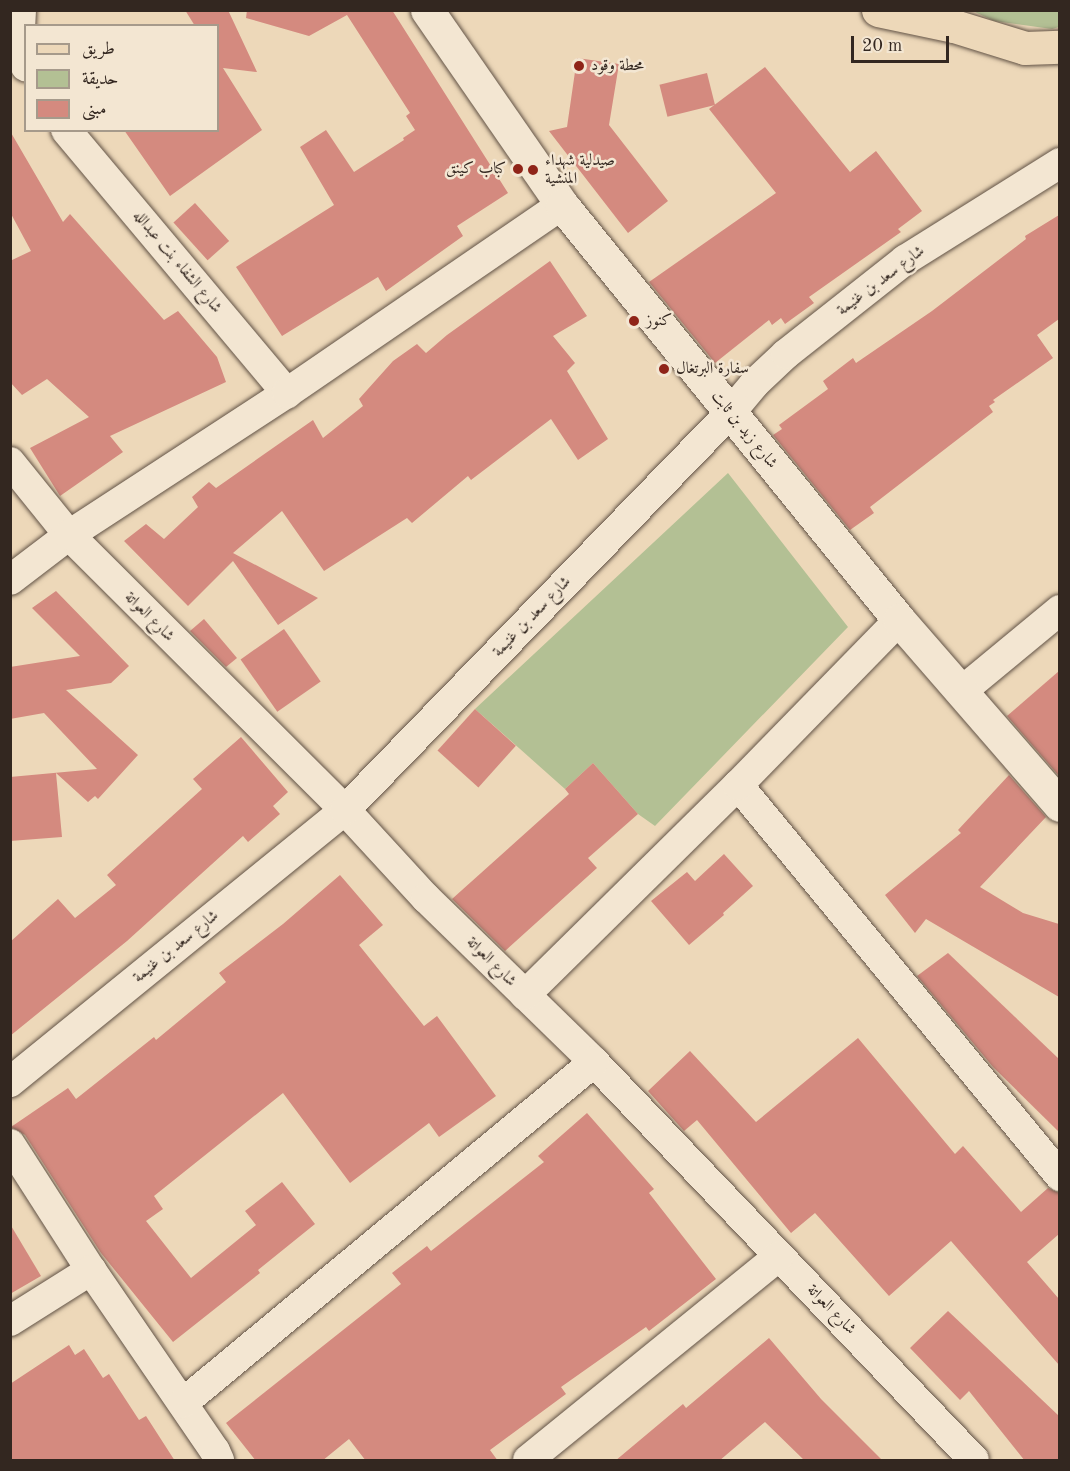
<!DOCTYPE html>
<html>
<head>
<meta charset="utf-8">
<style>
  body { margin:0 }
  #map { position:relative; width:1070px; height:1471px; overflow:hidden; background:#edd8b9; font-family:"Old Standard TT",Amiri,serif }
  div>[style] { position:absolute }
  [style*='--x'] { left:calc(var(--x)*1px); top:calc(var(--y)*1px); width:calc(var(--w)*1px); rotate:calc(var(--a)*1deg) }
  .green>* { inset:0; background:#b3c094 }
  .building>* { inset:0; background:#d48a7f; transform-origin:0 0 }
  .roads { filter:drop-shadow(0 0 2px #625346) drop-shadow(0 0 2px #625346) }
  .street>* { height:30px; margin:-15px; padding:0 15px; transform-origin:15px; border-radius:15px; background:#f3e6d2 }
  .secondary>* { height:33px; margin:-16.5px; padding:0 16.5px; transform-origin:16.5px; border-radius:16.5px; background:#f3e6d2 }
  .primary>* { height:33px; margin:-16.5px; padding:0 16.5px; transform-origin:16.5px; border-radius:16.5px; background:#edd8b9 }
  .highway>* { height:33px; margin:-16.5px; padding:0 16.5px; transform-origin:16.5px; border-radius:16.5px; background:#edd8b9 }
  .dots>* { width:16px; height:16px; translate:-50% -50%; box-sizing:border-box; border:3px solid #f3e6d2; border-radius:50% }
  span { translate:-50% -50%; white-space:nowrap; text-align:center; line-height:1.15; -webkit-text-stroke:5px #f3e6d2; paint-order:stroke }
  .poi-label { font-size:16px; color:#332720 }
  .left { translate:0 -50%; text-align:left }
  .right { translate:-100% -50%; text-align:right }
  .street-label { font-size:16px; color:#332720 }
  .frame { position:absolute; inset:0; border:12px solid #332720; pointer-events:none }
  .legend { position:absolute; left:24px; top:24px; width:195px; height:108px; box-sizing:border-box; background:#f3e6d2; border:2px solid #a69a8b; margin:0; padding:8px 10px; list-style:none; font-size:18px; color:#332720 }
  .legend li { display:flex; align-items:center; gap:12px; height:30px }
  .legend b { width:30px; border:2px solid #a69a8b }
  .scale { position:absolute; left:851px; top:36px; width:98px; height:27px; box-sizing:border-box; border:3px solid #332720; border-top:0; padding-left:8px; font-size:18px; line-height:21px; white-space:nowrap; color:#332720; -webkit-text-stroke:4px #f3e6d2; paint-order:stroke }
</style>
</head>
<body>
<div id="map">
  <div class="green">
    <i style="clip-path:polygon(973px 11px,1059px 11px,1059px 27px,1052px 29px,994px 21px)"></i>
    <i style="clip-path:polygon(728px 473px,848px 627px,655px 826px,638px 814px,593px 763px,565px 789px,475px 709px)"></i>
  </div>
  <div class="building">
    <i style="clip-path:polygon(185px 10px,228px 10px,257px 72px,223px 68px,262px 130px,170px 196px,124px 130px,218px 130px,218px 26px,195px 26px)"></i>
    <i style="clip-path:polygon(247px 10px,392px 10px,508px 193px,457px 226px,463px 236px,386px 291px,378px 277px,282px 336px,236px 267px,334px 205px,300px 147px,326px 130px,354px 172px,404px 140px,403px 138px,415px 130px,406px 116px,410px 113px,347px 15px,309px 36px,246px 18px)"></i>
    <i style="clip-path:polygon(577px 58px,619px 64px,609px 125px,668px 201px,628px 233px,549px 131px,567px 127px)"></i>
    <i style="clip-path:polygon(765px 67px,850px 172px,876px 151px,922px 211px,898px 229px,901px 232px,809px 297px,814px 303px,785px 324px,781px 318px,772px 325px,769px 320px,715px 363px,649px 282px,776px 193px,709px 109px)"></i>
    <i style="left:707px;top:73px;width:33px;height:49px;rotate:76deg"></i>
    <i style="clip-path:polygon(10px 131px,63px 222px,70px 214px,164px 320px,178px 311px,217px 357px,226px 382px,110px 436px,123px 452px,60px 496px,30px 448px,89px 417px,47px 379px,22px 395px,10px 382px,10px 261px,31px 251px,10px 212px)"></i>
    <i style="left:195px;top:203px;width:51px;height:29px;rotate:48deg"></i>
    <i style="clip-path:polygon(1059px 215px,1059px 319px,1037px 335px,1053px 358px,993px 400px,995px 402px,989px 406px,993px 412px,870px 507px,874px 513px,850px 530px,773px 435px,782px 429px,779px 425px,828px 389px,823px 381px,853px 358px,856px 363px,932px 311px,1026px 239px,1025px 236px)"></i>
    <i style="clip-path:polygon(550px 261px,587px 316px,553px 336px,575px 363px,567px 371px,608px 439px,578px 460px,551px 419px,471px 480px,468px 476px,412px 523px,407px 518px,324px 571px,282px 511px,233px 553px,318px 598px,278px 625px,233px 561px,188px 606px,124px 541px,146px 524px,164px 539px,198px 507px,192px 497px,209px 482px,216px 488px,313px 420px,323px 438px,363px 406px,359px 399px,393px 361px,417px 344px,426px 353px,447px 335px)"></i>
    <i style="clip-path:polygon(56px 591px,129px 666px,111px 683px,66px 690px,138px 755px,98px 799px,95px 796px,88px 802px,56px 773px,62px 837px,10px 841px,10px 777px,97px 769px,44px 713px,10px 719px,10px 667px,80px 656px,32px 608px)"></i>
    <i style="clip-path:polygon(204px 619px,237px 658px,226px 667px,190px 631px)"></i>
    <i style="left:284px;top:629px;width:64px;height:53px;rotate:55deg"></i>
    <i style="clip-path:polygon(1059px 671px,1059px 776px,1007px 716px)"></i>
    <i style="left:475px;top:709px;width:55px;height:56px;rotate:42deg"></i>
    <i style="clip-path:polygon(241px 737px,288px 792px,273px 806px,280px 814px,248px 842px,243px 836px,127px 941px,10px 1036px,10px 942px,58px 899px,75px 918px,116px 885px,107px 875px,202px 789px,193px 779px)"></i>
    <i style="clip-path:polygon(593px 763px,638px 814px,588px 858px,597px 868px,505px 951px,452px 899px,569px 794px,565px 789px)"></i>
    <i style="clip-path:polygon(1009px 775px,1046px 817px,980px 887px,1023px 913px,1059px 924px,1059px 997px,926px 919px,915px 933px,885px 895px,961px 833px,958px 830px)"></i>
    <i style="clip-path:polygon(724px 854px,753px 886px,723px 913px,724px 915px,689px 945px,651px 901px,687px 872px,695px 881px)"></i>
    <i style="clip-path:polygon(340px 875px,383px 925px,359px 945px,424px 1026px,437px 1016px,496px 1096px,439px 1137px,429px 1123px,350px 1183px,283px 1093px,154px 1196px,163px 1209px,146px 1221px,191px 1278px,256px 1225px,245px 1211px,282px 1182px,315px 1224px,258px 1270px,260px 1273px,173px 1342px,101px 1253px,25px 1135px,11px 1127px,68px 1088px,76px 1099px,154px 1037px,156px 1040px,226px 982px,219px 973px,283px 924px)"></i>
    <i style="clip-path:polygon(948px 953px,1059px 1059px,1059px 1132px,993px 1067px,917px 976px)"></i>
    <i style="clip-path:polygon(858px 1038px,955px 1154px,963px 1146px,1021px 1212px,1048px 1188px,1059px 1193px,1059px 1234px,1027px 1262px,1059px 1299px,1059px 1365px,951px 1241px,889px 1296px,815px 1213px,791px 1233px,697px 1120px,684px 1131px,648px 1091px,690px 1051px,756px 1122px)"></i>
    <i style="clip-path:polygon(587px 1113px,654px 1189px,649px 1193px,716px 1279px,649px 1331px,646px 1327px,561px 1387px,566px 1394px,490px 1450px,498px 1461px,366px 1461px,349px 1439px,322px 1461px,256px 1461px,226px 1423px,401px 1284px,392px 1273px,427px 1246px,431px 1251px,544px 1162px,538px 1156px)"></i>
    <i style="clip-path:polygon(10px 1224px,41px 1276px,10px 1294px)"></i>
    <i style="clip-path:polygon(948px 1311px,1059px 1416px,1059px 1461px,1025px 1461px,969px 1391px,960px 1400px,910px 1348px)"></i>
    <i style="clip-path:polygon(769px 1338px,821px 1399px,883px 1461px,805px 1461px,765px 1422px,719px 1461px,615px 1461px,683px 1404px,686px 1408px)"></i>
    <i style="clip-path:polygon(69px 1345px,75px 1355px,84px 1349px,103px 1378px,109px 1374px,139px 1420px,146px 1416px,175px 1461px,10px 1461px,10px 1384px)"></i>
  </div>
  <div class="roads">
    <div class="street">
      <i style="--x:21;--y:10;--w:17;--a:93"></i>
      <i style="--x:20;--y:27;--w:40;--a:81.5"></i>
      <i style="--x:66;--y:130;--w:344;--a:50"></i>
      <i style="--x:10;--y:462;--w:94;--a:51.1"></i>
      <i style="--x:69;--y:535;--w:390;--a:44.9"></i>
      <i style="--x:345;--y:810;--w:120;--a:47.4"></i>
      <i style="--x:426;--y:898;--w:235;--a:44.3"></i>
      <i style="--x:594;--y:1062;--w:550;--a:46.33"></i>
      <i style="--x:10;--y:580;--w:74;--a:-37.3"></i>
      <i style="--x:69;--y:535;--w:260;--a:-33.1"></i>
      <i style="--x:287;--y:393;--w:333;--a:-34.4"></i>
      <i style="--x:962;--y:691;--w:127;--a:-39.6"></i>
      <i style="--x:738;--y:785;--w:507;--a:50.53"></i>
      <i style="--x:525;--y:995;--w:299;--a:-44.6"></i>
      <i style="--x:738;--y:785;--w:231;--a:-45.7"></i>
      <i style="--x:10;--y:1082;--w:432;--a:-39.1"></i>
      <i style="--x:345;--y:810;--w:553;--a:-45.88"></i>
      <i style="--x:730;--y:413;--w:38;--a:-50"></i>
      <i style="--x:754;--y:384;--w:44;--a:-43.2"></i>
      <i style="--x:786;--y:354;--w:152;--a:-38.3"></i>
      <i style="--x:905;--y:260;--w:183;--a:-32"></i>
      <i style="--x:10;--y:1144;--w:150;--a:57.3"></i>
      <i style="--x:91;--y:1270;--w:219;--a:55.6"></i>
      <i style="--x:215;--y:1451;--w:10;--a:66"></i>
      <i style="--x:10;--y:1321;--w:96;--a:-32.2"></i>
      <i style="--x:183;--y:1403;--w:534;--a:-39.68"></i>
      <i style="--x:528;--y:1460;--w:323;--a:-39.1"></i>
    </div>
    <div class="secondary">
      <i style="--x:427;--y:10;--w:237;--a:55.3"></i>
      <i style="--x:562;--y:205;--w:535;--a:50.92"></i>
      <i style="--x:899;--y:620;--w:245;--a:49"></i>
    </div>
    <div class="primary">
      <i style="--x:878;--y:10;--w:78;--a:11.9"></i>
    </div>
    <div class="highway">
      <i style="--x:935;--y:10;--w:25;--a:40"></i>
      <i style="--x:954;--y:26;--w:74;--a:17.2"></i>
      <i style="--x:1025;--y:48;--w:35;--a:-2"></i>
    </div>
  </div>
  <div class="dots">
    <i style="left:579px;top:66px;background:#8f2418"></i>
    <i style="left:518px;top:169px;background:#8f2418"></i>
    <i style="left:533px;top:170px;background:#8f2418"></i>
    <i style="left:634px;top:321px;background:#8f2418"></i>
    <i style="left:664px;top:369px;background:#8f2418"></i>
  </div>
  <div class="poi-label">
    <span class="left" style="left:591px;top:66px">محطة وقود</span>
    <span class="left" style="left:545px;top:170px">صيدلية شهداء<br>المنشية</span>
    <span class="right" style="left:506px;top:169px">كباب كينق</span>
    <span class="left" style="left:646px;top:321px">كنوز</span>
    <span class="left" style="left:676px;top:369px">سفارة البرتغال</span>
  </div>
  <div class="street-label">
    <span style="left:177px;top:262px;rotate:50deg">شارع الشفاء بنت عبدالله</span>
    <span style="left:881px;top:281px;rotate:-37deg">شارع سعد بن غنيمة</span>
    <span style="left:744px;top:430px;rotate:51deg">شارع زيد بن ثابت</span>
    <span style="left:149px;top:617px;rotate:45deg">شارع العواتة</span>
    <span style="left:532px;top:617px;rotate:-46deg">شارع سعد بن غنيمة</span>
    <span style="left:176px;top:947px;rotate:-39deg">شارع سعد بن غنيمة</span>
    <span style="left:491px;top:962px;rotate:45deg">شارع العواتة</span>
    <span style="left:831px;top:1310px;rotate:46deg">شارع العواتة</span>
  </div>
  <div class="frame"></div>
  <ul class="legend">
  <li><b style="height:8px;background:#edd8b9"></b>طريق</li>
  <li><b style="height:16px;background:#b3c094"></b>حديقة</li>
  <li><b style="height:16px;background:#d48a7f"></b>مبنى</li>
  </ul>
  <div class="scale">20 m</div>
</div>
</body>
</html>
